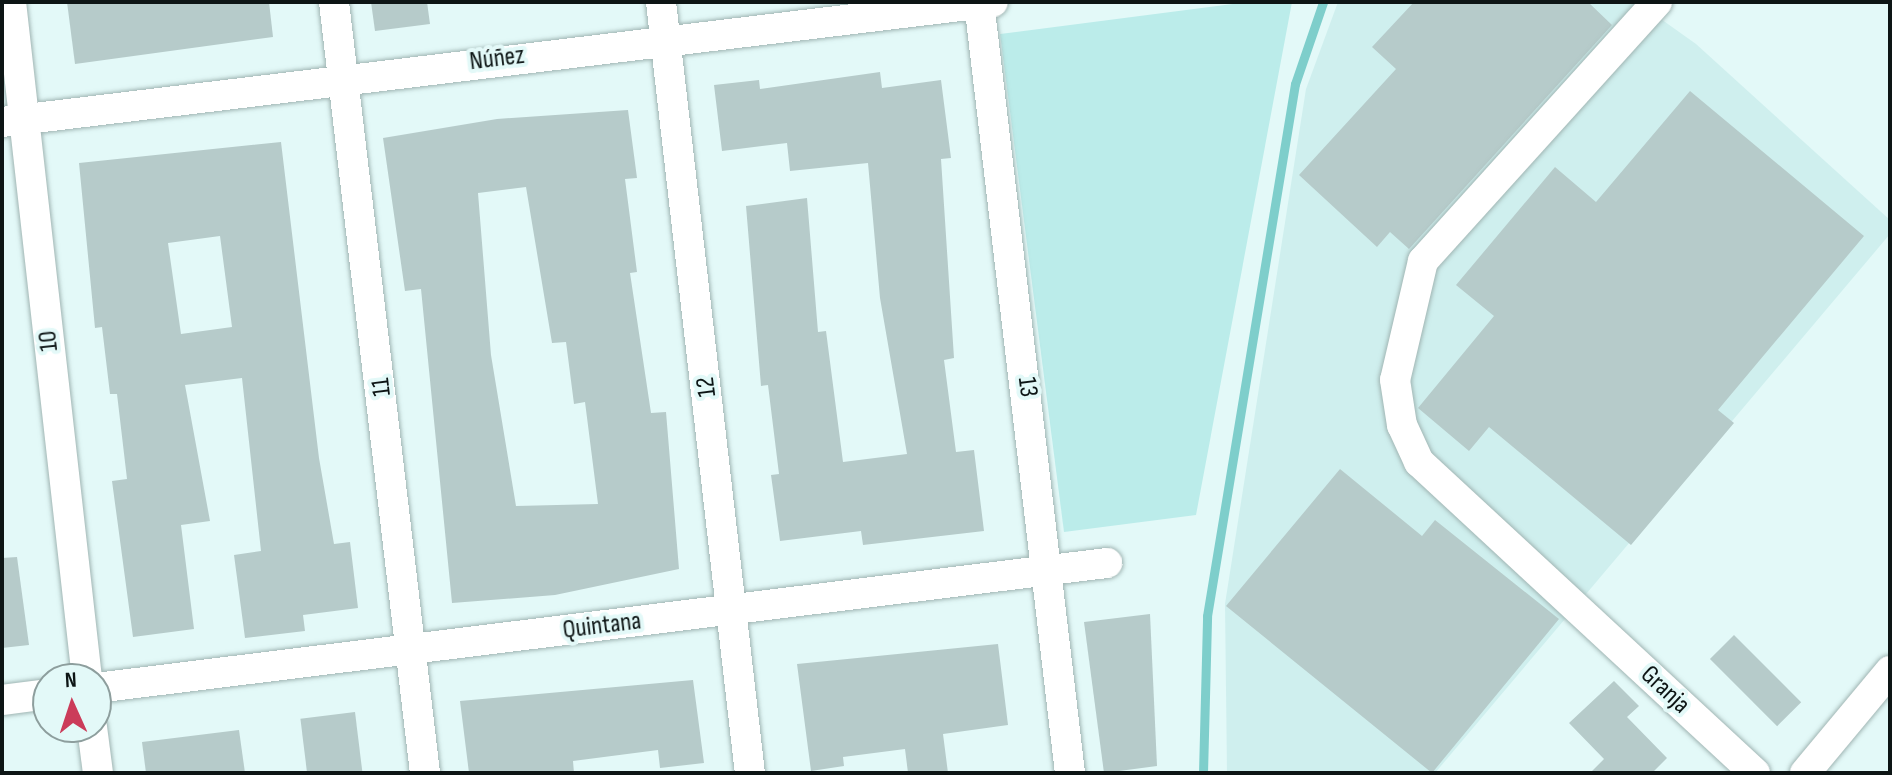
<!DOCTYPE html>
<html>
<head>
<meta charset="utf-8">
<style>
  body { margin:0 }
  #map { position:relative; width:1892px; height:775px; overflow:hidden; background:#e3f9f8; font-family:"Sofia Sans Condensed",sans-serif }
  div>[style] { position:absolute }
  [style*='--x'] { left:calc(var(--x)*1px); top:calc(var(--y)*1px); width:calc(var(--w)*1px); rotate:calc(var(--a)*1deg) }
  .built>* { inset:0; background:#cfefee }
  .green>* { inset:0; background:#bbecea }
  .stream>* { height:9px; margin:-4.5px; padding:0 4.5px; transform-origin:4.5px; border-radius:4.5px; background:#7ececb }
  .building>* { inset:0; background:#b6cbca; transform-origin:0 0 }
  .roads { filter:drop-shadow(0 0 2px #a0b5b3) drop-shadow(0 0 2px #a0b5b3) }
  .minor>* { height:30px; margin:-15px; padding:0 15px; transform-origin:15px; border-radius:15px; background:#fff }
  span { translate:-50% -50%; white-space:nowrap; text-align:center; line-height:1.15; -webkit-text-stroke:8px #e3f9f8; paint-order:stroke }
  .street-label { font-size:26px; color:#0d1515 }
  .frame { position:absolute; inset:0; border:4px solid #0d1515; pointer-events:none }
  .north { position:absolute; left:32px; top:663px; width:80px; height:80px; box-sizing:border-box; background:#e3f9f8; border:2px solid #8d9e9d; border-radius:50%; rotate:357deg; font-size:22px; font-weight:700; line-height:32px; text-align:center; color:#0d1515 }
  .north::after { content:''; display:block; margin:auto; width:28px; height:36px; background:#cb3c5a; clip-path:polygon(50% 0,100% 100%,50% 72%,0 100%) }
</style>
</head>
<body>
<div id="map">
  <div class="built">
    <i style="clip-path:polygon(1338px 2px,1637px 2px,1696px 44px,1890px 220px,1890px 234px,1435px 773px,1227px 773px,1225px 604px,1306px 89px)"></i>
  </div>
  <div class="green">
    <i style="clip-path:polygon(1248px 2px,1292px 2px,1196px 515px,1064px 532px,1000px 34px)"></i>
  </div>
  <div class="stream">
    <i style="--x:1203;--y:773;--w:157;--a:-88.5"></i>
    <i style="--x:1207;--y:616;--w:539;--a:-80.61"></i>
    <i style="--x:1295;--y:84;--w:87;--a:-71.1"></i>
  </div>
  <div class="building">
    <i style="clip-path:polygon(67px 2px,269px 2px,273px 37px,75px 64px)"></i>
    <i style="clip-path:polygon(371px 2px,427px 2px,430px 24px,375px 31px)"></i>
    <i style="clip-path:polygon(1414px 2px,1588px 2px,1612px 25px,1409px 249px,1390px 232px,1377px 247px,1299px 175px,1396px 69px,1372px 47px)"></i>
    <i style="clip-path:polygon(880px 72px,882px 88px,941px 80px,951px 158px,941px 159px,954px 358px,944px 360px,956px 452px,974px 450px,984px 531px,863px 545px,861px 531px,780px 541px,771px 475px,779px 474px,768px 385px,761px 386px,746px 206px,807px 198px,818px 332px,826px 331px,843px 462px,907px 454px,880px 298px,868px 163px,790px 171px,787px 143px,722px 151px,714px 85px,759px 80px,760px 89px)"></i>
    <i style="clip-path:polygon(1690px 91px,1864px 236px,1718px 410px,1734px 423px,1631px 545px,1489px 427px,1469px 451px,1418px 408px,1494px 316px,1456px 285px,1555px 167px,1596px 202px)"></i>
    <i style="clip-path:polygon(evenodd,628px 110px,637px 178px,625px 179px,637px 272px,630px 273px,651px 413px,666px 412px,679px 569px,555px 595px,452px 603px,421px 289px,405px 291px,383px 138px,497px 119px,628px 110px,526px 187px,552px 343px,566px 342px,574px 404px,585px 402px,598px 504px,516px 506px,491px 355px,478px 193px,526px 187px)"></i>
    <i style="clip-path:polygon(evenodd,281px 142px,319px 458px,334px 544px,350px 542px,358px 608px,303px 615px,305px 631px,245px 638px,234px 555px,261px 551px,242px 378px,185px 385px,210px 521px,181px 525px,194px 629px,133px 637px,112px 481px,127px 479px,117px 394px,110px 394px,102px 327px,95px 328px,79px 163px,281px 142px,220px 236px,232px 327px,181px 334px,168px 243px,220px 236px)"></i>
    <i style="clip-path:polygon(1340px 469px,1422px 536px,1435px 520px,1559px 619px,1432px 773px,1226px 606px)"></i>
    <i style="clip-path:polygon(17px 557px,29px 645px,2px 648px,2px 558px)"></i>
    <i style="clip-path:polygon(1150px 614px,1157px 766px,1104px 773px,1084px 622px)"></i>
    <i style="left:1734px;top:635px;width:95px;height:34px;rotate:45deg"></i>
    <i style="clip-path:polygon(998px 644px,1008px 725px,943px 734px,948px 773px,908px 773px,905px 749px,843px 757px,844px 766px,811px 771px,797px 664px)"></i>
    <i style="clip-path:polygon(693px 680px,704px 763px,660px 768px,658px 750px,573px 761px,574px 773px,469px 773px,460px 701px)"></i>
    <i style="clip-path:polygon(1614px 681px,1639px 706px,1627px 717px,1667px 758px,1652px 773px,1590px 773px,1604px 759px,1569px 723px)"></i>
    <i style="left:355px;top:712px;width:62px;height:55px;rotate:83deg"></i>
    <i style="clip-path:polygon(239px 730px,245px 773px,146px 773px,142px 742px)"></i>
  </div>
  <div class="roads">
    <div class="minor">
      <i style="--x:11;--y:2;--w:681;--a:83.59"></i>
      <i style="--x:334;--y:2;--w:776;--a:83.27"></i>
      <i style="--x:661;--y:2;--w:776;--a:83.42"></i>
      <i style="--x:979;--y:2;--w:776;--a:83.27"></i>
      <i style="--x:1657;--y:2;--w:349;--a:132.1"></i>
      <i style="--x:1423;--y:261;--w:122;--a:103.2"></i>
      <i style="--x:1395;--y:380;--w:46;--a:81.2"></i>
      <i style="--x:1402;--y:425;--w:41;--a:65.3"></i>
      <i style="--x:1419;--y:462;--w:458;--a:42.8"></i>
      <i style="--x:2;--y:122;--w:998;--a:-6.9"></i>
      <i style="--x:96;--y:688;--w:1019;--a:-7.05"></i>
      <i style="--x:2;--y:700;--w:46;--a:-7.4"></i>
      <i style="--x:92;--y:727;--w:46;--a:82.6"></i>
      <i style="--x:1805;--y:773;--w:133;--a:-50.2"></i>
    </div>
  </div>
  <div class="street-label">
    <span style="left:497px;top:59px;rotate:-7deg">Núñez</span>
    <span style="left:49px;top:341px;rotate:-96deg">10</span>
    <span style="left:382px;top:387px;rotate:-97deg">11</span>
    <span style="left:707px;top:387px;rotate:-97deg">12</span>
    <span style="left:1027px;top:387px;rotate:83deg">13</span>
    <span style="left:602px;top:626px;rotate:-7deg">Quintana</span>
    <span style="left:1665px;top:690px;rotate:43deg">Granja</span>
  </div>
  <div class="frame"></div>
  <div class="north">N</div>
</div>
</body>
</html>
